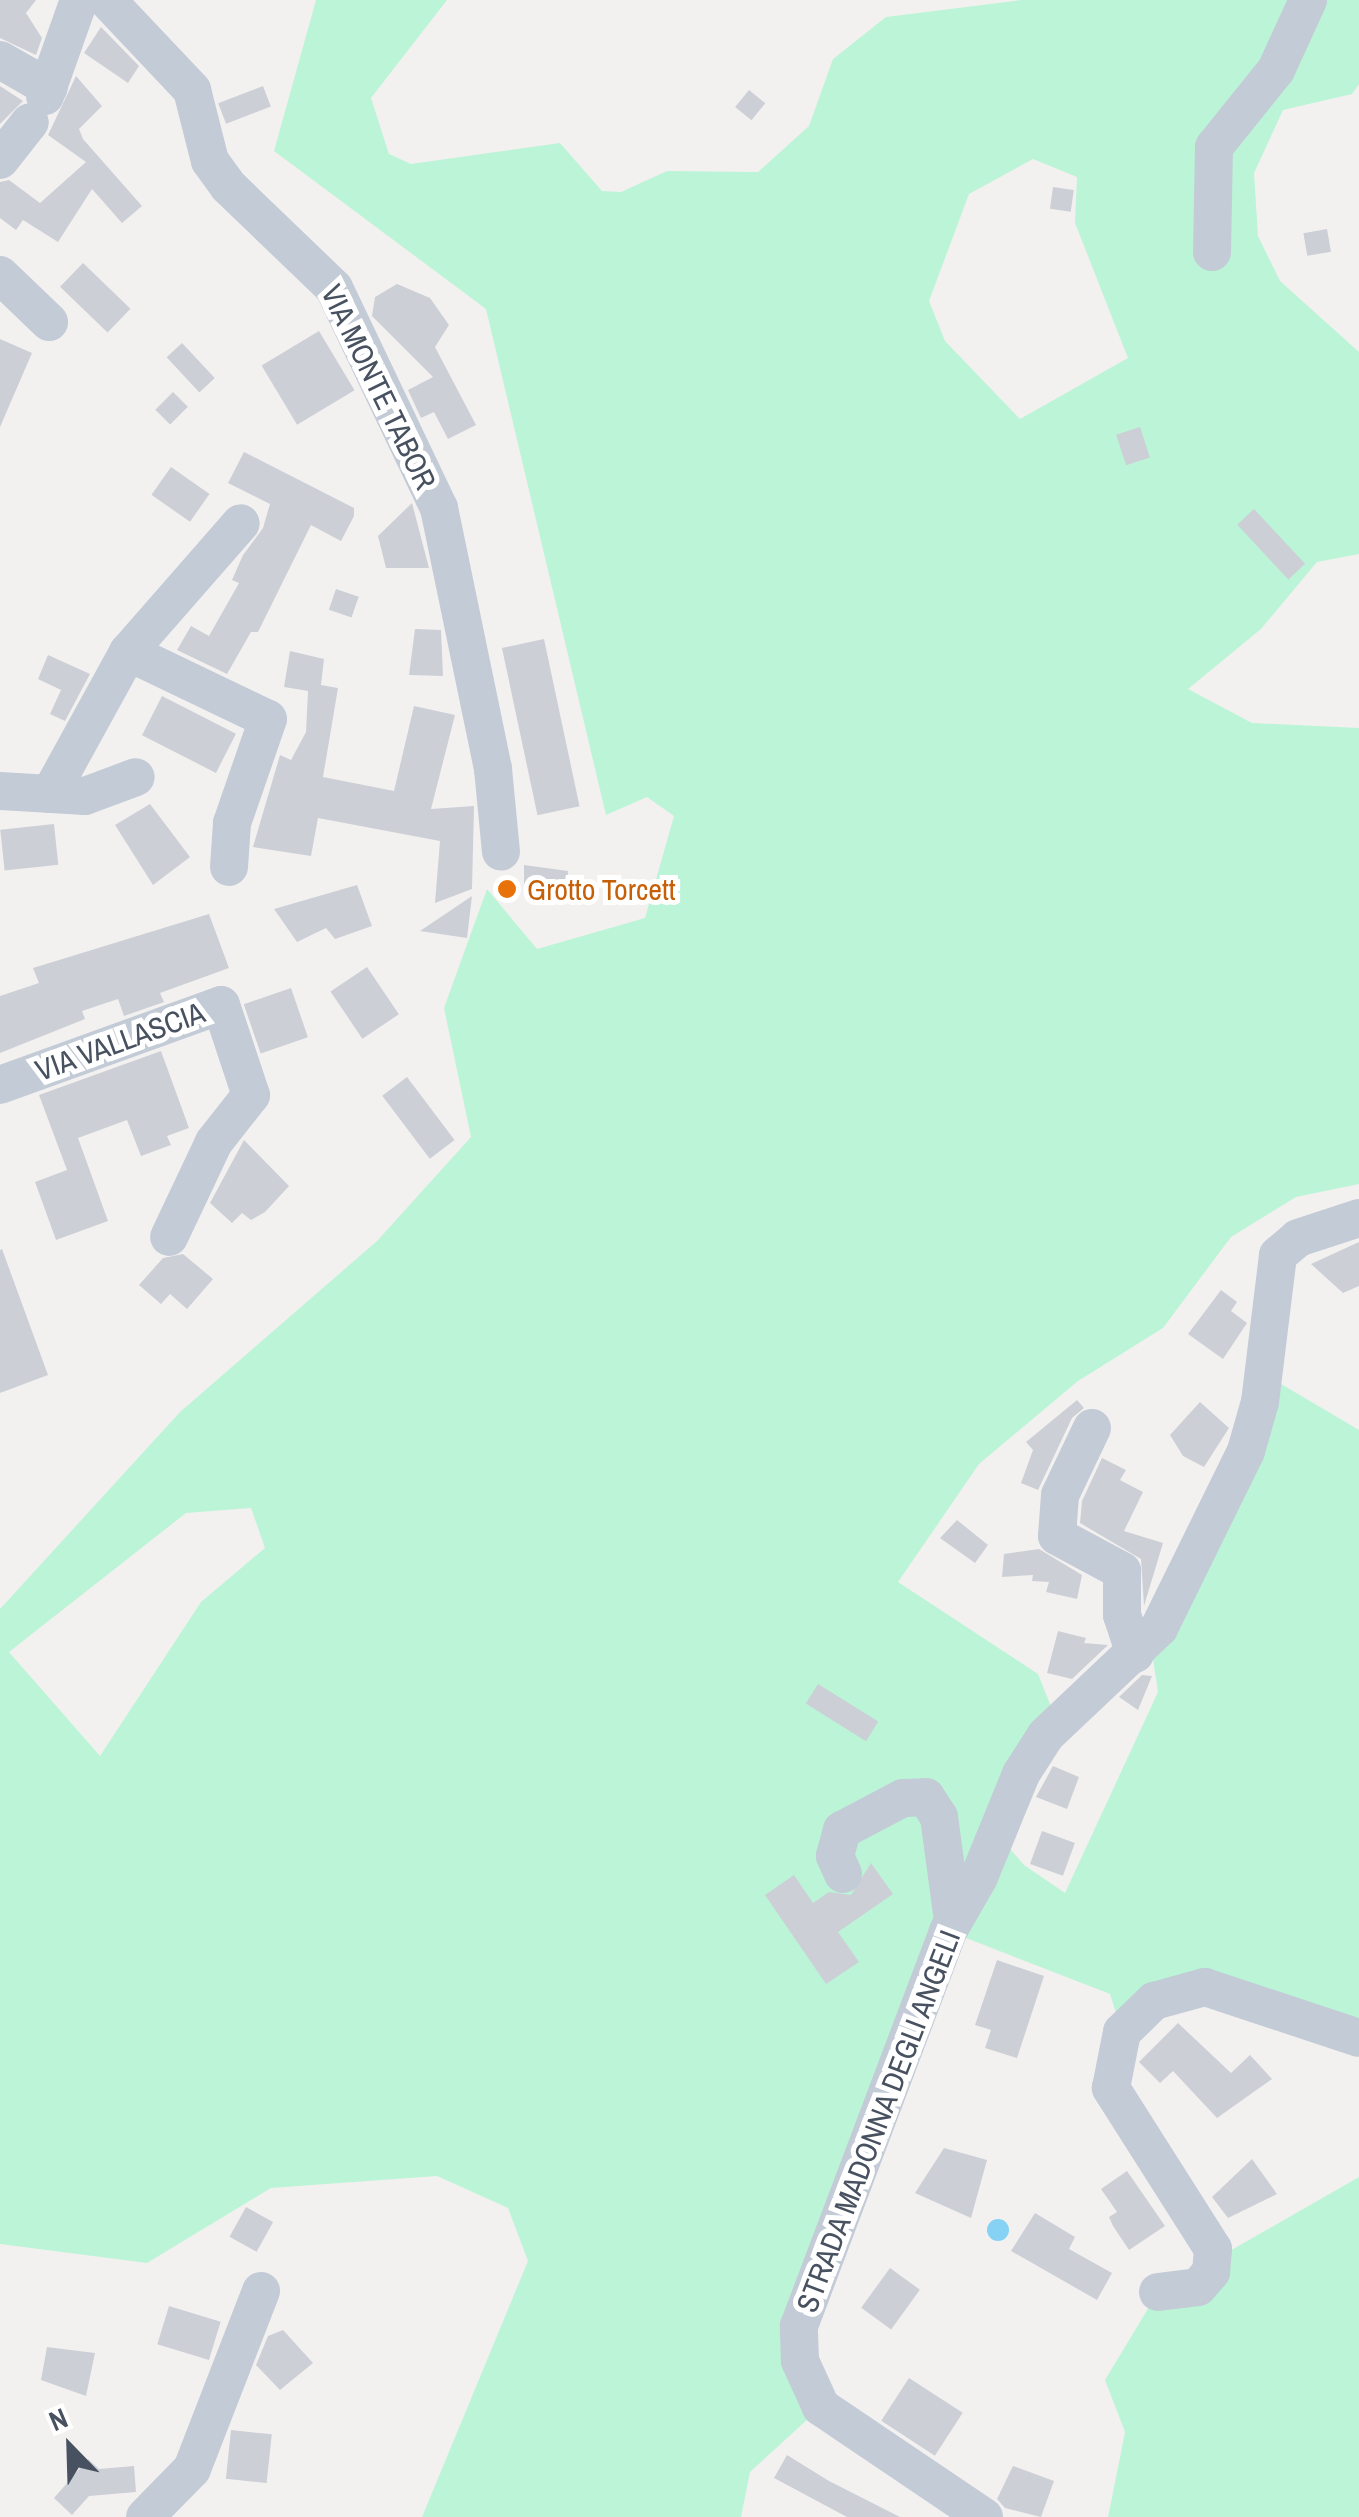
<!DOCTYPE html>
<html>
<head>
<meta charset="utf-8">
<style>
  body { margin:0 }
  #map { position:relative; width:1359px; height:2517px; overflow:hidden; background:#f3f1f0; font-family:"Archivo Narrow",sans-serif }
  div>[style] { position:absolute }
  [style*='--x'] { left:calc(var(--x)*1px); top:calc(var(--y)*1px); width:calc(var(--w)*1px); rotate:calc(var(--a)*1deg) }
  .green>* { inset:0; background:#bcf4d7 }
  .water>* { inset:0; background:#85d2f4 }
  .round { border-radius:50% }
  .building>* { inset:0; background:#cccfd6; transform-origin:0 0 }
  .minor>* { height:38px; margin:-19px; padding:0 19px; transform-origin:19px; border-radius:19px; background:#c3cbd6 }
  .dots>* { width:28px; height:28px; translate:-50% -50%; box-sizing:border-box; border:5px solid #fff; border-radius:50% }
  span { translate:-50% -50%; white-space:nowrap; text-align:center; line-height:1.15; -webkit-text-stroke:10px #fff; paint-order:stroke }
  .street-label { font-size:30px; color:#475160 }
  .food-label { font-size:30px; color:#c56008 }
  .left { translate:0 -50%; text-align:left }
  .north { position:absolute; left:20px; top:2397px; width:100px; height:100px; -webkit-text-stroke:8px #fff; paint-order:stroke; rotate:337deg; font-size:28px; font-weight:700; line-height:40px; text-align:center; color:#475160 }
  .north::after { content:''; display:block; margin:auto; width:35px; height:45px; background:#475160; clip-path:polygon(50% 0,100% 100%,50% 72%,0 100%) }
</style>
</head>
<body>
<div id="map">
  <div class="green">
    <i style="clip-path:polygon(evenodd,316px 0,447px 0,371px 98px,389px 154px,411px 164px,560px 143px,602px 191px,621px 192px,667px 171px,758px 172px,809px 126px,833px 59px,886px 17px,1021px 0,1359px 0,1359px 84px,1352px 94px,1283px 110px,1254px 173px,1258px 236px,1280px 281px,1359px 352px,1359px 554px,1317px 562px,1261px 629px,1188px 689px,1252px 723px,1359px 728px,1359px 1184px,1296px 1197px,1231px 1237px,1163px 1328px,1078px 1381px,979px 1464px,898px 1582px,1038px 1674px,1058px 1724px,998px 1835px,1024px 1865px,1065px 1893px,1158px 1692px,1150px 1640px,1276px 1381px,1359px 1430px,1359px 2038px,1232px 1993px,1122px 2032px,1110px 1994px,948px 1931px,799px 2326px,821px 2407px,750px 2472px,741px 2517px,422px 2517px,528px 2261px,508px 2208px,437px 2176px,271px 2188px,147px 2263px,0 2244px,0 1609px,180px 1412px,377px 1241px,471px 1137px,444px 1008px,487px 889px,537px 949px,645px 918px,674px 816px,647px 797px,606px 815px,486px 309px,274px 151px,316px 0,1033px 159px,1077px 177px,1075px 223px,1128px 358px,1020px 419px,945px 341px,929px 301px,969px 194px,1033px 159px,316px 0,251px 1508px,265px 1548px,201px 1602px,100px 1756px,9px 1652px,186px 1513px,251px 1508px)"></i>
    <i style="clip-path:polygon(1359px 2177px,1359px 2517px,1108px 2517px,1125px 2432px,1105px 2380px,1158px 2292px)"></i>
  </div>
  <div class="water">
    <i class="round" style="left:987px;top:2219px;width:22px;height:22px"></i>
  </div>
  <div class="building">
    <i style="clip-path:polygon(0 0,36px 0,26px 13px,42px 38px,36px 55px,0 38px)"></i>
    <i style="clip-path:polygon(101px 27px,139px 66px,128px 83px,84px 53px)"></i>
    <i style="clip-path:polygon(76px 76px,102px 106px,79px 129px,83px 139px,142px 206px,122px 223px,92px 189px,58px 242px,23px 220px,16px 230px,0 218px,0 182px,9px 180px,40px 203px,86px 162px,48px 135px)"></i>
    <i style="clip-path:polygon(0 86px,23px 101px,0 124px)"></i>
    <i style="left:263px;top:86px;width:22px;height:48px;rotate:69deg"></i>
    <i style="left:749px;top:90px;width:21px;height:22px;rotate:39deg"></i>
    <i style="left:1053px;top:187px;width:21px;height:22px;rotate:8deg"></i>
    <i style="left:1327px;top:229px;width:23px;height:24px;rotate:80deg"></i>
    <i style="left:83px;top:263px;width:66px;height:33px;rotate:44deg"></i>
    <i style="clip-path:polygon(397px 284px,430px 298px,449px 325px,435px 347px,476px 425px,448px 439px,434px 412px,421px 418px,408px 390px,433px 377px,372px 316px,375px 297px)"></i>
    <i style="left:319px;top:331px;width:69px;height:67px;rotate:59deg"></i>
    <i style="clip-path:polygon(0 339px,32px 353px,0 427px)"></i>
    <i style="left:182px;top:343px;width:48px;height:21px;rotate:47deg"></i>
    <i style="left:173px;top:392px;width:21px;height:25px;rotate:45deg"></i>
    <i style="left:1140px;top:427px;width:32px;height:25px;rotate:72deg"></i>
    <i style="clip-path:polygon(244px 452px,354px 508px,354px 516px,341px 541px,311px 525px,258px 632px,251px 632px,227px 674px,177px 650px,191px 626px,209px 636px,239px 583px,232px 580px,243px 555px,263px 528px,270px 504px,228px 483px)"></i>
    <i style="left:171px;top:467px;width:47px;height:34px;rotate:35deg"></i>
    <i style="clip-path:polygon(412px 503px,429px 568px,386px 568px,378px 536px)"></i>
    <i style="left:1254px;top:509px;width:75px;height:23px;rotate:47deg"></i>
    <i style="left:336px;top:589px;width:24px;height:22px;rotate:19deg"></i>
    <i style="clip-path:polygon(415px 629px,441px 630px,443px 676px,409px 675px)"></i>
    <i style="left:544px;top:639px;width:171px;height:43px;rotate:78deg"></i>
    <i style="clip-path:polygon(290px 651px,324px 659px,321px 685px,338px 688px,323px 777px,394px 791px,414px 706px,455px 715px,431px 809px,474px 806px,472px 889px,435px 903px,440px 841px,318px 818px,311px 856px,253px 847px,280px 755px,291px 760px,306px 732px,308px 691px,284px 687px)"></i>
    <i style="clip-path:polygon(48px 655px,90px 674px,65px 721px,50px 714px,61px 690px,38px 679px)"></i>
    <i style="left:162px;top:696px;width:83px;height:44px;rotate:27deg"></i>
    <i style="clip-path:polygon(150px 804px,190px 857px,153px 885px,115px 825px)"></i>
    <i style="left:54px;top:824px;width:41px;height:54px;rotate:84deg"></i>
    <i style="clip-path:polygon(524px 865px,568px 871px,567px 893px,524px 892px)"></i>
    <i style="clip-path:polygon(357px 885px,372px 926px,335px 939px,326px 928px,297px 942px,274px 909px)"></i>
    <i style="clip-path:polygon(472px 896px,467px 938px,420px 931px)"></i>
    <i style="clip-path:polygon(209px 914px,229px 968px,160px 993px,164px 1002px,124px 1016px,118px 999px,82px 1011px,85px 1019px,0 1053px,0 996px,39px 983px,33px 968px)"></i>
    <i style="left:367px;top:967px;width:57px;height:44px;rotate:56deg"></i>
    <i style="left:291px;top:988px;width:52px;height:50px;rotate:71deg"></i>
    <i style="clip-path:polygon(161px 1051px,189px 1128px,167px 1136px,171px 1145px,141px 1156px,127px 1120px,78px 1138px,108px 1221px,56px 1240px,35px 1182px,67px 1170px,39px 1095px)"></i>
    <i style="left:407px;top:1077px;width:79px;height:31px;rotate:53deg"></i>
    <i style="clip-path:polygon(244px 1140px,289px 1186px,265px 1212px,251px 1220px,242px 1213px,232px 1223px,210px 1203px)"></i>
    <i style="clip-path:polygon(1359px 1242px,1359px 1286px,1343px 1293px,1311px 1264px)"></i>
    <i style="clip-path:polygon(2px 1249px,48px 1375px,0 1393px,0 1250px)"></i>
    <i style="clip-path:polygon(183px 1254px,213px 1279px,187px 1309px,170px 1294px,161px 1304px,139px 1285px,163px 1258px)"></i>
    <i style="clip-path:polygon(1221px 1290px,1237px 1302px,1231px 1311px,1247px 1323px,1223px 1359px,1188px 1334px)"></i>
    <i style="clip-path:polygon(1077px 1400px,1084px 1408px,1072px 1418px,1038px 1490px,1021px 1483px,1033px 1450px,1026px 1442px)"></i>
    <i style="clip-path:polygon(1200px 1402px,1229px 1428px,1204px 1467px,1183px 1456px,1170px 1435px)"></i>
    <i style="clip-path:polygon(1102px 1458px,1126px 1470px,1120px 1480px,1143px 1492px,1124px 1531px,1163px 1543px,1144px 1606px,1141px 1559px,1080px 1523px,1082px 1501px)"></i>
    <i style="clip-path:polygon(957px 1520px,988px 1545px,975px 1563px,940px 1538px)"></i>
    <i style="clip-path:polygon(1039px 1549px,1082px 1575px,1077px 1599px,1046px 1592px,1049px 1582px,1032px 1581px,1033px 1575px,1002px 1577px,1004px 1554px)"></i>
    <i style="clip-path:polygon(1058px 1631px,1086px 1638px,1084px 1643px,1108px 1645px,1072px 1679px,1047px 1673px)"></i>
    <i style="clip-path:polygon(1142px 1675px,1152px 1676px,1138px 1710px,1119px 1697px)"></i>
    <i style="left:818px;top:1684px;width:71px;height:23px;rotate:32deg"></i>
    <i style="clip-path:polygon(1053px 1766px,1079px 1777px,1067px 1809px,1036px 1797px)"></i>
    <i style="left:1042px;top:1831px;width:35px;height:35px;rotate:20deg"></i>
    <i style="clip-path:polygon(871px 1863px,893px 1894px,838px 1932px,859px 1962px,826px 1984px,765px 1895px,794px 1875px,813px 1903px,829px 1892px,851px 1895px)"></i>
    <i style="clip-path:polygon(997px 1960px,1044px 1976px,1017px 2058px,985px 2048px,991px 2030px,975px 2025px)"></i>
    <i style="clip-path:polygon(1178px 2023px,1231px 2073px,1250px 2055px,1272px 2079px,1217px 2118px,1173px 2071px,1160px 2083px,1139px 2062px)"></i>
    <i style="clip-path:polygon(944px 2148px,987px 2160px,971px 2218px,915px 2193px)"></i>
    <i style="clip-path:polygon(1252px 2159px,1277px 2194px,1228px 2218px,1212px 2197px)"></i>
    <i style="clip-path:polygon(1127px 2171px,1165px 2226px,1129px 2250px,1113px 2226px,1109px 2217px,1117px 2212px,1101px 2189px)"></i>
    <i style="left:246px;top:2207px;width:31px;height:34px;rotate:29deg"></i>
    <i style="clip-path:polygon(1035px 2213px,1075px 2237px,1069px 2249px,1112px 2273px,1097px 2300px,1011px 2251px)"></i>
    <i style="left:890px;top:2268px;width:37px;height:49px;rotate:36deg"></i>
    <i style="left:169px;top:2306px;width:54px;height:40px;rotate:17deg"></i>
    <i style="clip-path:polygon(283px 2330px,313px 2363px,280px 2390px,256px 2365px,268px 2336px)"></i>
    <i style="clip-path:polygon(47px 2347px,95px 2353px,86px 2396px,41px 2380px)"></i>
    <i style="left:909px;top:2378px;width:64px;height:51px;rotate:33deg"></i>
    <i style="left:231px;top:2430px;width:41px;height:49px;rotate:6deg"></i>
    <i style="clip-path:polygon(787px 2455px,829px 2481px,900px 2517px,847px 2517px,774px 2478px)"></i>
    <i style="clip-path:polygon(88px 2459px,99px 2469px,134px 2466px,136px 2492px,89px 2496px,72px 2515px,54px 2498px)"></i>
    <i style="clip-path:polygon(1013px 2466px,1054px 2481px,1041px 2517px,1005px 2508px,997px 2499px)"></i>
  </div>
  <div class="minor">
    <i style="--x:107;--y:0;--w:124;--a:46.6"></i>
    <i style="--x:192;--y:90;--w:73;--a:75.8"></i>
    <i style="--x:210;--y:161;--w:31;--a:54"></i>
    <i style="--x:228;--y:186;--w:147;--a:43.9"></i>
    <i style="--x:334;--y:288;--w:244;--a:64.5"></i>
    <i style="--x:439;--y:508;--w:267;--a:78.3"></i>
    <i style="--x:493;--y:769;--w:83;--a:84.5"></i>
    <i style="--x:0;--y:60;--w:56;--a:29.7"></i>
    <i style="--x:45;--y:96;--w:102;--a:-70.5"></i>
    <i style="--x:0;--y:160;--w:48;--a:-51.7"></i>
    <i style="--x:1212;--y:252;--w:105;--a:-88.9"></i>
    <i style="--x:1214;--y:147;--w:99;--a:-51.2"></i>
    <i style="--x:1276;--y:70;--w:77;--a:-65.4"></i>
    <i style="--x:0;--y:275;--w:68;--a:43.8"></i>
    <i style="--x:128;--y:652;--w:155;--a:25.6"></i>
    <i style="--x:268;--y:719;--w:110;--a:109.1"></i>
    <i style="--x:232;--y:823;--w:44;--a:93.9"></i>
    <i style="--x:0;--y:791;--w:85;--a:3.4"></i>
    <i style="--x:85;--y:796;--w:54;--a:-20.4"></i>
    <i style="--x:50;--y:794;--w:162;--a:-61.2"></i>
    <i style="--x:128;--y:652;--w:171;--a:-48.8"></i>
    <i style="--x:0;--y:1085;--w:235;--a:-19.9"></i>
    <i style="--x:221;--y:1005;--w:95;--a:71.6"></i>
    <i style="--x:251;--y:1095;--w:60;--a:128.2"></i>
    <i style="--x:214;--y:1142;--w:105;--a:115.3"></i>
    <i style="--x:1092;--y:1428;--w:74;--a:115.5"></i>
    <i style="--x:1060;--y:1495;--w:41;--a:94.2"></i>
    <i style="--x:1057;--y:1536;--w:74;--a:28.3"></i>
    <i style="--x:1122;--y:1571;--w:44;--a:90"></i>
    <i style="--x:1122;--y:1615;--w:41;--a:71.6"></i>
    <i style="--x:843;--y:1874;--w:20;--a:-114"></i>
    <i style="--x:835;--y:1856;--w:27;--a:-75"></i>
    <i style="--x:842;--y:1830;--w:69;--a:-27.7"></i>
    <i style="--x:903;--y:1798;--w:23;--a:-2"></i>
    <i style="--x:926;--y:1797;--w:24;--a:57"></i>
    <i style="--x:939;--y:1817;--w:105;--a:82.3"></i>
    <i style="--x:1158;--y:2292;--w:40;--a:-7.1"></i>
    <i style="--x:1198;--y:2287;--w:20;--a:-49"></i>
    <i style="--x:1211;--y:2272;--w:23;--a:-85"></i>
    <i style="--x:1213;--y:2249;--w:191;--a:-122.4"></i>
    <i style="--x:1111;--y:2088;--w:57;--a:-78.9"></i>
    <i style="--x:1122;--y:2032;--w:45;--a:-44.1"></i>
    <i style="--x:1154;--y:2001;--w:53;--a:-15.4"></i>
    <i style="--x:1205;--y:1987;--w:162;--a:18.3"></i>
    <i style="--x:145;--y:2517;--w:67;--a:-45.6"></i>
    <i style="--x:192;--y:2469;--w:191;--a:-68.8"></i>
    <i style="--x:984;--y:2517;--w:197;--a:-146"></i>
    <i style="--x:821;--y:2407;--w:51;--a:-114.5"></i>
    <i style="--x:800;--y:2361;--w:35;--a:-92"></i>
    <i style="--x:799;--y:2326;--w:422;--a:-69.3"></i>
    <i style="--x:948;--y:1931;--w:62;--a:-60.1"></i>
    <i style="--x:979;--y:1877;--w:111;--a:-67.8"></i>
    <i style="--x:1021;--y:1774;--w:46;--a:-57.3"></i>
    <i style="--x:1046;--y:1735;--w:156;--a:-43.4"></i>
    <i style="--x:1159;--y:1628;--w:197;--a:-63.8"></i>
    <i style="--x:1246;--y:1451;--w:51;--a:-74.1"></i>
    <i style="--x:1260;--y:1402;--w:148;--a:-83"></i>
    <i style="--x:1278;--y:1255;--w:26;--a:-40"></i>
    <i style="--x:1298;--y:1238;--w:64;--a:-18.2"></i>
  </div>
  <div class="dots">
    <i style="left:507px;top:889px;background:#e8710a"></i>
  </div>
  <div class="street-label">
    <span style="left:379px;top:387px;rotate:64deg">VIA MONTE TABOR</span>
    <span style="left:120px;top:1041px;rotate:-20deg">VIA VALLASCIA</span>
    <span style="left:878px;top:2121px;rotate:-69deg">STRADA MADONNA DEGLI ANGELI</span>
  </div>
  <div class="food-label">
    <span class="left" style="left:527px;top:889px">Grotto Torcett</span>
  </div>
  <div class="north">N</div>
</div>
</body>
</html>
